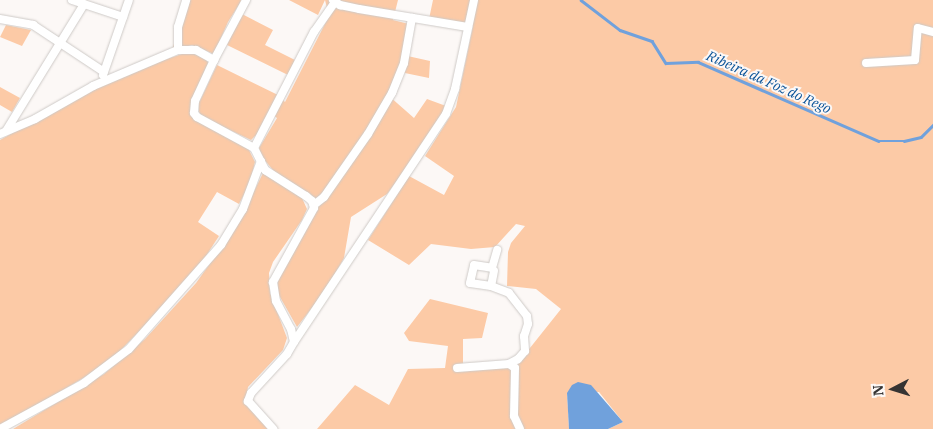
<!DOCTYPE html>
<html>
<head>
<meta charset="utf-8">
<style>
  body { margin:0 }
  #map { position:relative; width:933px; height:429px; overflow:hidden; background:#fcf8f6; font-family:"IBM Plex Serif",serif }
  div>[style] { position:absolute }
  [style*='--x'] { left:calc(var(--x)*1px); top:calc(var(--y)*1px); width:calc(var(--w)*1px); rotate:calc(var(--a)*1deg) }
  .green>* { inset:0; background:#fccaa6 }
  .water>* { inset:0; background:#70a1dc }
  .stream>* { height:2.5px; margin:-1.25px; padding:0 1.25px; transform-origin:1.25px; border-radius:1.25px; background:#70a1dc }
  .roads { filter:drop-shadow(0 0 1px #cecac7) drop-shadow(0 0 1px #cecac7) }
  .minor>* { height:8px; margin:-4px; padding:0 4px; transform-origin:4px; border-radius:4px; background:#fff }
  span { translate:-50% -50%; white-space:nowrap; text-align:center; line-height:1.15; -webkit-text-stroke:4px #fcf8f6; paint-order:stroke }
  .water-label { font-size:14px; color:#075197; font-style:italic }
  .north { position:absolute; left:868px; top:364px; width:50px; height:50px; -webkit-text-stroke:4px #fcf8f6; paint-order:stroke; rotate:265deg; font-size:14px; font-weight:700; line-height:20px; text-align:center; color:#363433 }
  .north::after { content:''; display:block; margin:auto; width:18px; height:22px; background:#363433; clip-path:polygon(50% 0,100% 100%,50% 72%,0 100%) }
</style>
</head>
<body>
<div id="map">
  <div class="green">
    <i style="clip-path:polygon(188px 0,242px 0,228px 22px,214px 54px,192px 45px,172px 50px)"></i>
    <i style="clip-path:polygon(289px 0,398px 0,393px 20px,409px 24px,403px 55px,430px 61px,429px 78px,400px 72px,389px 96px,414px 118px,427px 99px,446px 106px,439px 125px,387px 194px,351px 217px,344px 258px,325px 291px,297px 327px,276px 290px,281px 269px,313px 208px,308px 196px,278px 176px,262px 157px,259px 148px,277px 118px,269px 112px,261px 130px,251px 140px,200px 116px,198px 105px,217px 65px,278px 95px,285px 102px,329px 16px,325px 0,318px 15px)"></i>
    <i style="clip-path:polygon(433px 0,933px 0,933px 429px,608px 429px,623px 422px,599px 392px,567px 393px,569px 429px,317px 429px,355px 385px,389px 405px,408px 369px,445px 368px,448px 346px,409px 341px,404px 333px,430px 299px,488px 313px,482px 338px,463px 339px,463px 364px,518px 363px,561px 309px,536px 289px,507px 286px,508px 252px,511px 243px,525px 226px,516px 224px,495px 247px,471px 249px,431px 244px,409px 265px,368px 240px,409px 176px,444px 195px,454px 176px,425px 156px,456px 107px,473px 26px,429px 19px)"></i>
    <i style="clip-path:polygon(242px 14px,273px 30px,265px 45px,295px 60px,288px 75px,227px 45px)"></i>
    <i style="clip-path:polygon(6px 25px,31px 30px,22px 46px,0 37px)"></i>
    <i style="clip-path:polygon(188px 52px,205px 58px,209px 64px,191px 114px,195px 120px,235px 139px,248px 148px,255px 162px,250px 183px,239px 204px,217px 192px,198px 222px,219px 236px,204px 259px,161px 309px,107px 364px,0 427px,0 140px,84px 93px,158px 62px)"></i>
    <i style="clip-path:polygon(0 87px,20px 98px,12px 112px,0 105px)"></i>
    <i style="clip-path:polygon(263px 173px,302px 198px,307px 209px,302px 220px,273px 262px,269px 273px,270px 293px,287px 338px,283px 350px,248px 387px,246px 399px,250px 409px,270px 429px,13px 429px,104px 374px,145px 339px,196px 283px,237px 226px)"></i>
  </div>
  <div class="water">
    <i style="clip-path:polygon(578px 382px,591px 385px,623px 422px,608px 429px,569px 429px,567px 393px,572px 385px)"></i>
  </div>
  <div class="stream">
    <i style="--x:581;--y:0;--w:49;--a:37.6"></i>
    <i style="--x:620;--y:30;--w:34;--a:19"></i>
    <i style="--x:652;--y:41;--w:26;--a:58"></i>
    <i style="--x:666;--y:63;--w:32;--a:-2"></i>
    <i style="--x:698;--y:62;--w:197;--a:23.6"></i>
    <i style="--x:879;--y:141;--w:25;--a:0"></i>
    <i style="--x:904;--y:141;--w:17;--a:-13"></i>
    <i style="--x:921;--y:137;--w:17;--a:-45"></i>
  </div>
  <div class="roads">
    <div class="minor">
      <i style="--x:72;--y:0;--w:54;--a:18.4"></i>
      <i style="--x:333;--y:0;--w:9;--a:36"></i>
      <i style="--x:340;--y:5;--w:19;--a:12"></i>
      <i style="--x:359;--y:9;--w:110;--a:9.4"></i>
      <i style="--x:0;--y:19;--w:34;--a:10"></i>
      <i style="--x:33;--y:25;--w:85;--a:33.5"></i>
      <i style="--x:178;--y:50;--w:23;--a:-90"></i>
      <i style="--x:178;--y:27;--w:28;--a:-73"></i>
      <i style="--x:214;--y:60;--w:68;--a:-61.9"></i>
      <i style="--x:866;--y:63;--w:49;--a:-3.5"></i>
      <i style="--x:915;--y:60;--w:32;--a:-85"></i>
      <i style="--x:918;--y:28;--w:16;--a:15"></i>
      <i style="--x:103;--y:75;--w:79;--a:-70.9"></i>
      <i style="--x:6;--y:131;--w:149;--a:-58.4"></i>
      <i style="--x:0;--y:134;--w:38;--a:-23"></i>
      <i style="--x:35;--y:119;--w:67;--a:-29.6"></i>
      <i style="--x:93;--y:86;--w:92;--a:-23"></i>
      <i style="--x:178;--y:50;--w:18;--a:0"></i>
      <i style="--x:196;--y:50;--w:21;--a:29"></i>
      <i style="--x:214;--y:60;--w:45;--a:114.9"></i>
      <i style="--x:195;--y:101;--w:12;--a:95"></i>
      <i style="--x:194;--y:113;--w:5;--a:53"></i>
      <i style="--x:197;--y:117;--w:65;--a:28.5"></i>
      <i style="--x:254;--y:148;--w:25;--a:63"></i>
      <i style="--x:265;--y:170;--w:49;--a:32.4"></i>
      <i style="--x:306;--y:196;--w:8;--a:40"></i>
      <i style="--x:312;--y:201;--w:7;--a:74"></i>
      <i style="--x:314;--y:208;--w:85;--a:119"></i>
      <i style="--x:273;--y:282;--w:19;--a:81"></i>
      <i style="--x:276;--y:301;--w:32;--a:62"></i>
      <i style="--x:291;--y:329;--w:13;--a:77"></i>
      <i style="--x:294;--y:342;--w:14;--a:120"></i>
      <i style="--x:287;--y:354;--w:53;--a:132.7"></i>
      <i style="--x:251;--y:393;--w:9;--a:111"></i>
      <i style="--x:248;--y:401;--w:38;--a:48"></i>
      <i style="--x:254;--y:148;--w:131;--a:-62.7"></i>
      <i style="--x:314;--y:32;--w:37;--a:-55"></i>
      <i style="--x:314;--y:205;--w:13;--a:-39"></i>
      <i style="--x:324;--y:197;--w:77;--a:-55.1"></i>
      <i style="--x:368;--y:134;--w:48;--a:-59.7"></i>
      <i style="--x:392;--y:93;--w:32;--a:-68"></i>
      <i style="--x:404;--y:63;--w:46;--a:-79.9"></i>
      <i style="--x:494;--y:271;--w:15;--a:101"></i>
      <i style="--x:491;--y:286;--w:21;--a:-172"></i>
      <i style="--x:470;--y:283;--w:18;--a:-77"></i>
      <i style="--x:474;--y:265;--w:18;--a:9"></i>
      <i style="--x:492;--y:268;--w:19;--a:-74"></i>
      <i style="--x:491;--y:286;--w:19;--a:21"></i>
      <i style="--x:509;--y:293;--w:29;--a:52"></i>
      <i style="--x:527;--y:316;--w:8;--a:83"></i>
      <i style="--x:528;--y:324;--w:13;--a:108"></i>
      <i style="--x:524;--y:336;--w:15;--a:86"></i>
      <i style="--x:525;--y:351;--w:11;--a:131"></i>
      <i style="--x:518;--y:359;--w:10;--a:151"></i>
      <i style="--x:294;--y:342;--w:274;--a:-56.3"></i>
      <i style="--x:446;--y:114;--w:27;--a:-70"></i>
      <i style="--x:455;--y:89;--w:91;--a:-77.9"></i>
      <i style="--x:457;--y:368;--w:52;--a:-4.4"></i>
      <i style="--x:509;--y:364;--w:7;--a:34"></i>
      <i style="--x:515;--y:368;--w:48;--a:91.2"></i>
      <i style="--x:514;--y:416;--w:14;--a:65"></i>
      <i style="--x:0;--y:429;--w:96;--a:-28.7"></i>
      <i style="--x:84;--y:383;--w:56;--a:-37.1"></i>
      <i style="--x:129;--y:349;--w:139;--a:-48.5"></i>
      <i style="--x:221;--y:245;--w:42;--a:-58.6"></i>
      <i style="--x:243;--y:209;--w:51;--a:-69.4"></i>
    </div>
  </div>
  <div class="water-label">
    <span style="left:769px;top:82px;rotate:24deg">Ribeira da Foz do Rego</span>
  </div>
  <div class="north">N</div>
</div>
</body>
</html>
